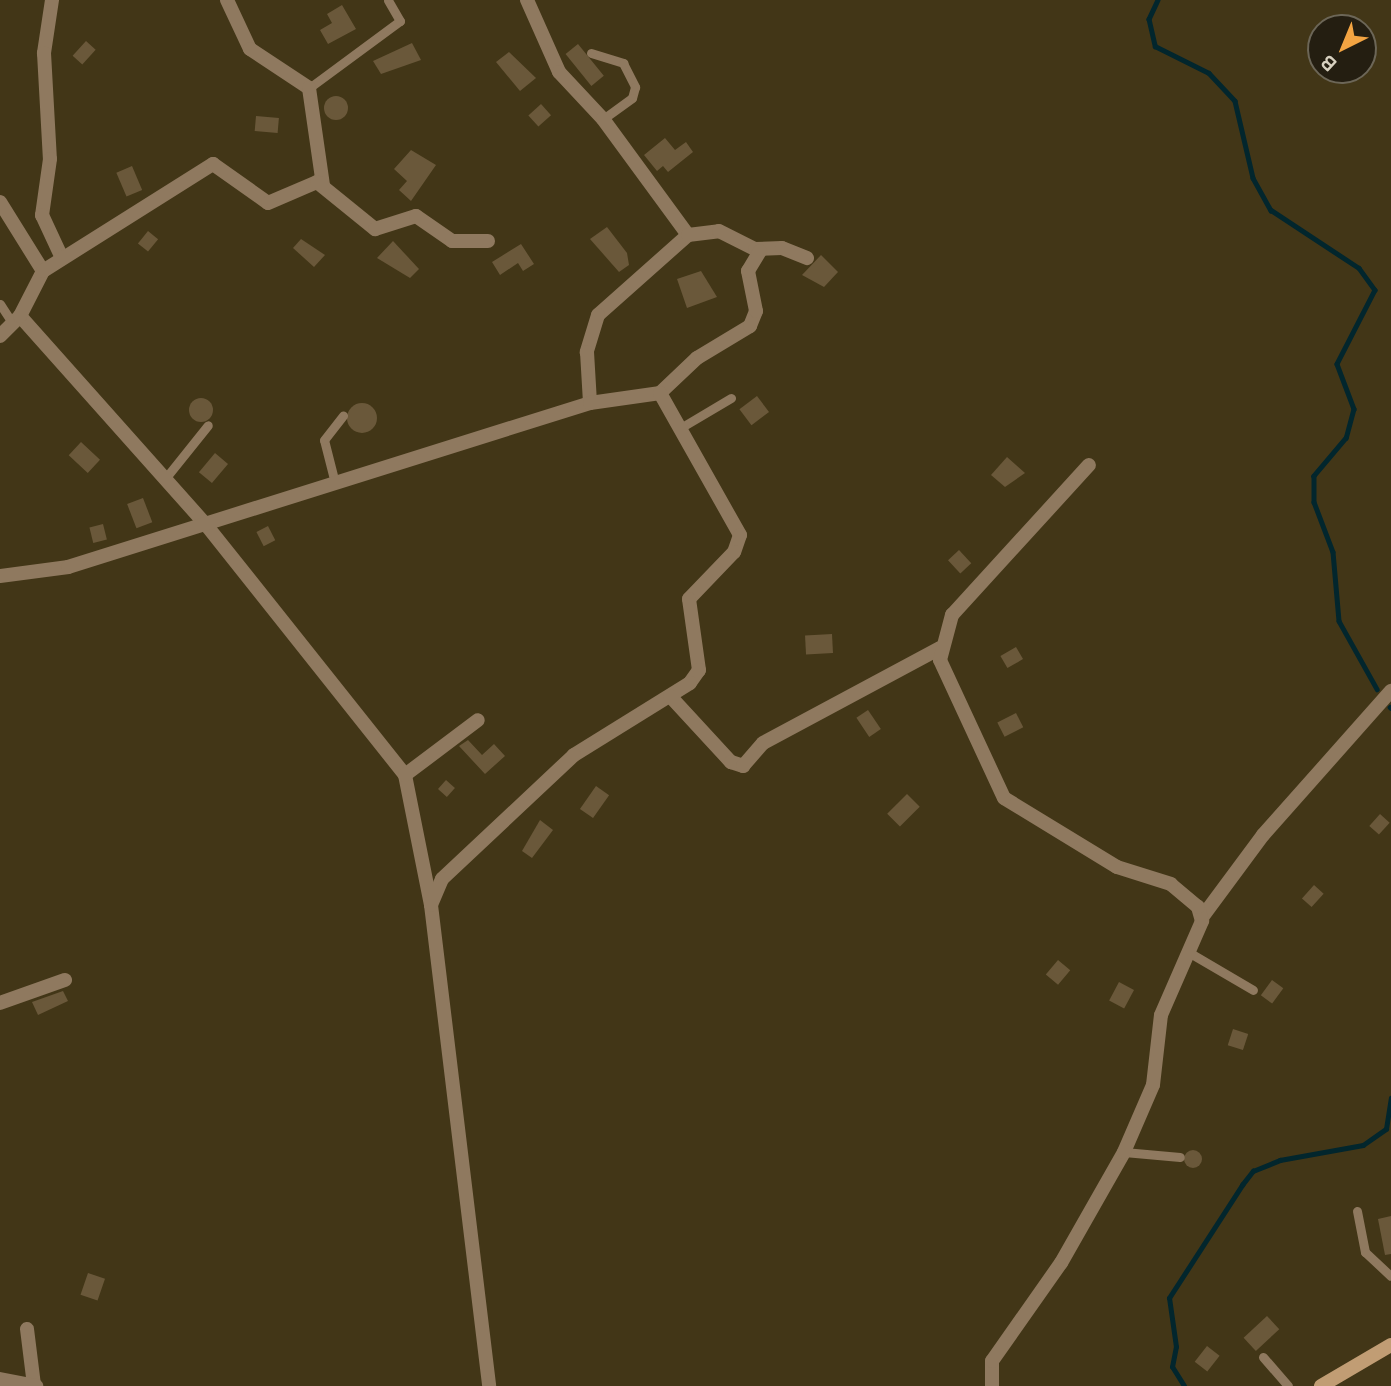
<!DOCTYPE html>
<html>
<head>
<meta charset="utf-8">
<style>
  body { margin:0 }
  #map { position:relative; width:1391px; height:1386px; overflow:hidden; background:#423617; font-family:"Varela Round",sans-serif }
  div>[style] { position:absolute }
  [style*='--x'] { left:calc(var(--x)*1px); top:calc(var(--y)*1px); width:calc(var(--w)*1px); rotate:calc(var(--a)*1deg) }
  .stream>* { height:4.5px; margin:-2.25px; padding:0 2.25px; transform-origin:2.25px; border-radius:2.25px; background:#02262d }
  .building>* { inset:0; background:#6a583a; transform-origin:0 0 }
  .round { border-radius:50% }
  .service>* { height:9px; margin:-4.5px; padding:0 4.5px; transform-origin:4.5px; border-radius:4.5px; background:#8f795f }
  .minor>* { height:14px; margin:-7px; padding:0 7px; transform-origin:7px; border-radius:7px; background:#8f795f }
  .secondary>* { height:14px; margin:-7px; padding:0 7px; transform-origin:7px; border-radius:7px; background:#c19d74 }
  span { translate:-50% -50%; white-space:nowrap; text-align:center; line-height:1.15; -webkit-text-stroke:5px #241e11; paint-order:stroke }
  .north { position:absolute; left:1307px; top:14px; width:70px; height:70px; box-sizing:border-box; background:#241e11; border:2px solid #6c6657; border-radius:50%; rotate:223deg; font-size:19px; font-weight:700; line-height:28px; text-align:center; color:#d8d1c0 }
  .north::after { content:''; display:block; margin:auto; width:24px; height:32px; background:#f3a442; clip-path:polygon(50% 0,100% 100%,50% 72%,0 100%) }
</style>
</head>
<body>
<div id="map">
  <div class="stream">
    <i style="--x:1158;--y:0;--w:21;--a:115"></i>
    <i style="--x:1149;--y:19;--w:28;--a:77"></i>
    <i style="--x:1155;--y:46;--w:60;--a:26.6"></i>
    <i style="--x:1209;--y:73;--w:38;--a:47"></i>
    <i style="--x:1235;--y:101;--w:79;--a:76.8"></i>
    <i style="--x:1253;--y:178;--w:37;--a:61"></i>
    <i style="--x:1271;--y:210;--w:105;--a:33.4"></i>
    <i style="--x:1359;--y:268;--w:27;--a:54"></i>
    <i style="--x:1375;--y:290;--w:83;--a:117.2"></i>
    <i style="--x:1337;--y:364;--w:48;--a:69.3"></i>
    <i style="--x:1354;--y:409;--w:30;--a:105"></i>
    <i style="--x:1346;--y:438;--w:50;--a:130.1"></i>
    <i style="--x:1314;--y:476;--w:26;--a:90"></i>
    <i style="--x:1314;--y:502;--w:53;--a:69.2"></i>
    <i style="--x:1333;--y:552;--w:69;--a:85"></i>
    <i style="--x:1339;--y:621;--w:78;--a:60.8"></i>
    <i style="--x:1390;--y:707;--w:1;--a:45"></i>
    <i style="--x:1184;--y:1386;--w:22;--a:-122"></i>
    <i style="--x:1172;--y:1367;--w:20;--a:-79"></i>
    <i style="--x:1176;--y:1347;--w:49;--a:-98.1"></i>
    <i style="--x:1169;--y:1298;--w:135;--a:-57.1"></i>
    <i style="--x:1242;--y:1185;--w:18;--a:-52"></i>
    <i style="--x:1253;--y:1171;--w:29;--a:-22"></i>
    <i style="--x:1280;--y:1160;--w:84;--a:-10.2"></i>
    <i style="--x:1363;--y:1145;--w:28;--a:-35"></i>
    <i style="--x:1386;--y:1129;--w:31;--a:-81"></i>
  </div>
  <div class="building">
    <i style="clip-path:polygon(342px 5px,356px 29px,328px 44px,320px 30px,332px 23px,327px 14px)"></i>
    <i style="left:86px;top:41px;width:13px;height:20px;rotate:42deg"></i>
    <i style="clip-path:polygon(412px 43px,421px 60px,381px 74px,373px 61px)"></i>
    <i style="left:578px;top:44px;width:41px;height:16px;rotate:51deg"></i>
    <i style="clip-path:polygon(509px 52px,536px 78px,520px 91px,496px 62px)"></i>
    <i class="round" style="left:324px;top:96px;width:24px;height:24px"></i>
    <i style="left:541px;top:104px;width:15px;height:17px;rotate:48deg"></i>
    <i style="left:256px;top:116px;width:23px;height:15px;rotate:5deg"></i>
    <i style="clip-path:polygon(665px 138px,675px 150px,686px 142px,693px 152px,668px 172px,663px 166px,657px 171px,644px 155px)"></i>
    <i style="clip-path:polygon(411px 150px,436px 165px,411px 201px,399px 190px,407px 181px,394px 169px)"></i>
    <i style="left:132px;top:166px;width:26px;height:17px;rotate:67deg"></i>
    <i style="clip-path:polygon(607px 227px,627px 253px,629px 265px,619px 272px,590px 239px)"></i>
    <i style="left:148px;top:231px;width:13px;height:16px;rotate:39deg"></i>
    <i style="clip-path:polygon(301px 239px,325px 255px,314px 267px,293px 248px)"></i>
    <i style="clip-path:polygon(393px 241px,419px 269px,410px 278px,377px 258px)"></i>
    <i style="clip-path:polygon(521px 244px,534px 264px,523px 271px,518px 263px,500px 275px,492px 262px)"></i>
    <i style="clip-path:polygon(821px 255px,838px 272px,824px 287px,802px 275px)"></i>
    <i style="clip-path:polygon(701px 271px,717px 297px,687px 308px,677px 279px)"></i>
    <i style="left:757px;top:396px;width:20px;height:22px;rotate:53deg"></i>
    <i class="round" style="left:189px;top:398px;width:24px;height:24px"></i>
    <i class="round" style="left:347px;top:403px;width:30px;height:30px"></i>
    <i style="left:81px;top:442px;width:26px;height:18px;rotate:43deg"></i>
    <i style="left:215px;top:453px;width:17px;height:25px;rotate:40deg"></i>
    <i style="clip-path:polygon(1007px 457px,1025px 473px,1005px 487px,991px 475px)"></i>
    <i style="left:143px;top:498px;width:26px;height:17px;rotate:69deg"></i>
    <i style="left:103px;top:524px;width:16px;height:14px;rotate:76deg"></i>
    <i style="left:268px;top:526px;width:16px;height:13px;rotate:63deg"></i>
    <i style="left:959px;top:550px;width:18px;height:15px;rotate:47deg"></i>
    <i style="left:832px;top:634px;width:19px;height:27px;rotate:87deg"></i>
    <i style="left:1016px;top:647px;width:14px;height:18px;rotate:60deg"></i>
    <i style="left:868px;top:710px;width:23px;height:14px;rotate:56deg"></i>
    <i style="left:1016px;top:713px;width:16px;height:21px;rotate:63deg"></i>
    <i style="clip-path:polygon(468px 740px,482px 755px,494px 744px,505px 756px,485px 774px,459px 746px)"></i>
    <i style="left:446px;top:780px;width:12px;height:12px;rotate:42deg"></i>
    <i style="left:596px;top:786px;width:16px;height:28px;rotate:35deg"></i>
    <i style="left:907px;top:794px;width:18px;height:28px;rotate:45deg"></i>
    <i style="left:1380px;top:814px;width:13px;height:16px;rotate:42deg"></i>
    <i style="clip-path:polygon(540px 820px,553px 830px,532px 858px,522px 851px)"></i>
    <i style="left:1314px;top:885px;width:13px;height:18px;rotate:42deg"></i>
    <i style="left:1058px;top:960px;width:16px;height:19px;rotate:40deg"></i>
    <i style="left:1272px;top:980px;width:14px;height:19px;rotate:36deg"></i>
    <i style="left:1119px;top:982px;width:17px;height:21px;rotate:28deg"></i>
    <i style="clip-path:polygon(63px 991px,68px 1001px,38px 1015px,32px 1002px)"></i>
    <i style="left:1233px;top:1029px;width:16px;height:17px;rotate:18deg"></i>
    <i class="round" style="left:1184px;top:1150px;width:18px;height:18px"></i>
    <i style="clip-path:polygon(1391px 1216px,1391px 1254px,1385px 1255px,1378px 1219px)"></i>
    <i style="left:88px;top:1273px;width:18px;height:23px;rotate:19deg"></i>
    <i style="left:1267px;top:1316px;width:18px;height:32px;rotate:47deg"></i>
    <i style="left:1207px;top:1346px;width:16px;height:20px;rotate:38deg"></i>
  </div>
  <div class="service">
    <i style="--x:591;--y:53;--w:34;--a:17"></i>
    <i style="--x:623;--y:63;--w:27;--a:63"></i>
    <i style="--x:635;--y:87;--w:11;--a:105"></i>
    <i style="--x:632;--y:98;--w:36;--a:144"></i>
    <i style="--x:309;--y:88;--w:113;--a:-36.4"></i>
    <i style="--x:400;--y:21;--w:24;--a:-120"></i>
    <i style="--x:0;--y:304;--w:24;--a:57"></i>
    <i style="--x:682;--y:427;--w:57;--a:-30.6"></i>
    <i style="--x:164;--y:480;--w:70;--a:-51.3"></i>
    <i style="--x:335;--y:483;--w:44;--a:-104.3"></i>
    <i style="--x:324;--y:440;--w:31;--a:-52"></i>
    <i style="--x:1190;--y:953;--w:73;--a:30.4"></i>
    <i style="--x:1124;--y:1152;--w:56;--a:5.1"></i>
    <i style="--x:1357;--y:1211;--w:42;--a:79"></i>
    <i style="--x:1365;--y:1252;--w:35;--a:43"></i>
    <i style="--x:1263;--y:1357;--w:38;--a:49"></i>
  </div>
  <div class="minor">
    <i style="--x:52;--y:0;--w:54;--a:98.6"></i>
    <i style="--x:44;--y:53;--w:106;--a:86.8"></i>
    <i style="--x:50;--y:159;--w:57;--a:98.1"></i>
    <i style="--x:42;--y:215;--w:45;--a:65.1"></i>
    <i style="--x:227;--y:0;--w:54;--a:64.9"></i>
    <i style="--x:250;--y:49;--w:71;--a:33.5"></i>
    <i style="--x:309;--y:88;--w:98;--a:81.8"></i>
    <i style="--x:527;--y:0;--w:79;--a:66"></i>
    <i style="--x:559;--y:72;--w:64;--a:46.9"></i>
    <i style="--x:603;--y:119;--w:144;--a:53.8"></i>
    <i style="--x:688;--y:235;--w:120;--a:138.4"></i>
    <i style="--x:598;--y:315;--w:39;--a:107"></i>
    <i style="--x:587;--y:352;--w:51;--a:86.6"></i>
    <i style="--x:0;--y:202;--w:81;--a:58.1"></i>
    <i style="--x:688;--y:235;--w:31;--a:-7"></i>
    <i style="--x:719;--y:231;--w:40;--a:26.6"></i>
    <i style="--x:755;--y:249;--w:27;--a:-2"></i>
    <i style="--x:782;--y:248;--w:27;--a:22"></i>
    <i style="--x:20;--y:316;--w:281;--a:48.3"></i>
    <i style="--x:207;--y:526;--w:318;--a:51.5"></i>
    <i style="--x:405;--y:775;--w:133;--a:78.7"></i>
    <i style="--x:431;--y:905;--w:484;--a:83.1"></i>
    <i style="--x:0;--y:336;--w:28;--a:-45"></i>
    <i style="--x:20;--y:316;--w:51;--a:-62.9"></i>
    <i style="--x:43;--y:271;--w:201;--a:-32.2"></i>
    <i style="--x:213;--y:164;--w:67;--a:35.3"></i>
    <i style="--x:268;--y:203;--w:53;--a:-23.2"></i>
    <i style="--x:317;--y:182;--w:75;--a:39"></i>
    <i style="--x:375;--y:229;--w:43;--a:-17.6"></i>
    <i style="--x:416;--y:216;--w:44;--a:34.8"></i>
    <i style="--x:452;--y:241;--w:36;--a:0"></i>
    <i style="--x:660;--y:393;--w:51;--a:-43.4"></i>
    <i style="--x:697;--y:358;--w:62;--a:-31.1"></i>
    <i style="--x:750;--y:326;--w:16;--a:-68"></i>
    <i style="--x:756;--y:311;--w:41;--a:-101.3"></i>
    <i style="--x:748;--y:271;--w:23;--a:-59"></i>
    <i style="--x:0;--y:576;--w:69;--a:-7.5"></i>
    <i style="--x:68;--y:567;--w:547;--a:-17.44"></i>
    <i style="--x:590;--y:403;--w:71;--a:-8.1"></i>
    <i style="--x:660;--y:393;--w:163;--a:60.6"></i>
    <i style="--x:740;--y:535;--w:18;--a:109"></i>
    <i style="--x:734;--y:552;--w:65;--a:133.8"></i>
    <i style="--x:689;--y:599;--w:72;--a:82"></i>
    <i style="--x:699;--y:670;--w:16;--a:125"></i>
    <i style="--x:690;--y:683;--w:137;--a:148.2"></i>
    <i style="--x:574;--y:755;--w:181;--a:136.8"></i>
    <i style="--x:442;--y:879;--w:28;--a:113"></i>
    <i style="--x:670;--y:696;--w:90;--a:47.3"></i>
    <i style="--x:731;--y:762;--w:13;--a:18"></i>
    <i style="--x:743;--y:766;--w:30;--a:-49"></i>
    <i style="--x:763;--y:743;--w:201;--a:-28.2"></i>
    <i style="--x:405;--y:775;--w:91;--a:-37"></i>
    <i style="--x:1203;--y:916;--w:101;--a:-53.5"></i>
    <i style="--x:1263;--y:835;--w:193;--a:-48.4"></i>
    <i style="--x:0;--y:1003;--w:69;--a:-19.5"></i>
    <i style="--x:27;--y:1329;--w:56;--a:82.9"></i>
    <i style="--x:0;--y:1379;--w:37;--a:11"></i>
    <i style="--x:992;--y:1386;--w:25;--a:-90"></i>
    <i style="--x:992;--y:1361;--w:120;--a:-54.9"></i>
    <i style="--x:1061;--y:1263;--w:128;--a:-60.4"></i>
    <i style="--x:1124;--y:1152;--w:73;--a:-66.6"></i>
    <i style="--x:1153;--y:1085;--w:70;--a:-83.5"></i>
    <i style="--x:1161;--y:1015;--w:103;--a:-66.4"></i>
    <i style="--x:1202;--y:921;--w:15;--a:-106"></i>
    <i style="--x:1198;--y:907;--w:35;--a:-140"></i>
    <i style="--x:1171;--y:884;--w:57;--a:-162.5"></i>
    <i style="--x:1117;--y:867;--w:132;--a:-148.6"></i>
    <i style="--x:1004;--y:798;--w:152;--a:-114.9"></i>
    <i style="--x:940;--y:660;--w:47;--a:-75.1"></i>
    <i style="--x:952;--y:615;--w:203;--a:-47.6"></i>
  </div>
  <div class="secondary">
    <i style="--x:1321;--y:1386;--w:81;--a:-30.4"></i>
  </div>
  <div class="north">B</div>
</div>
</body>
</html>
